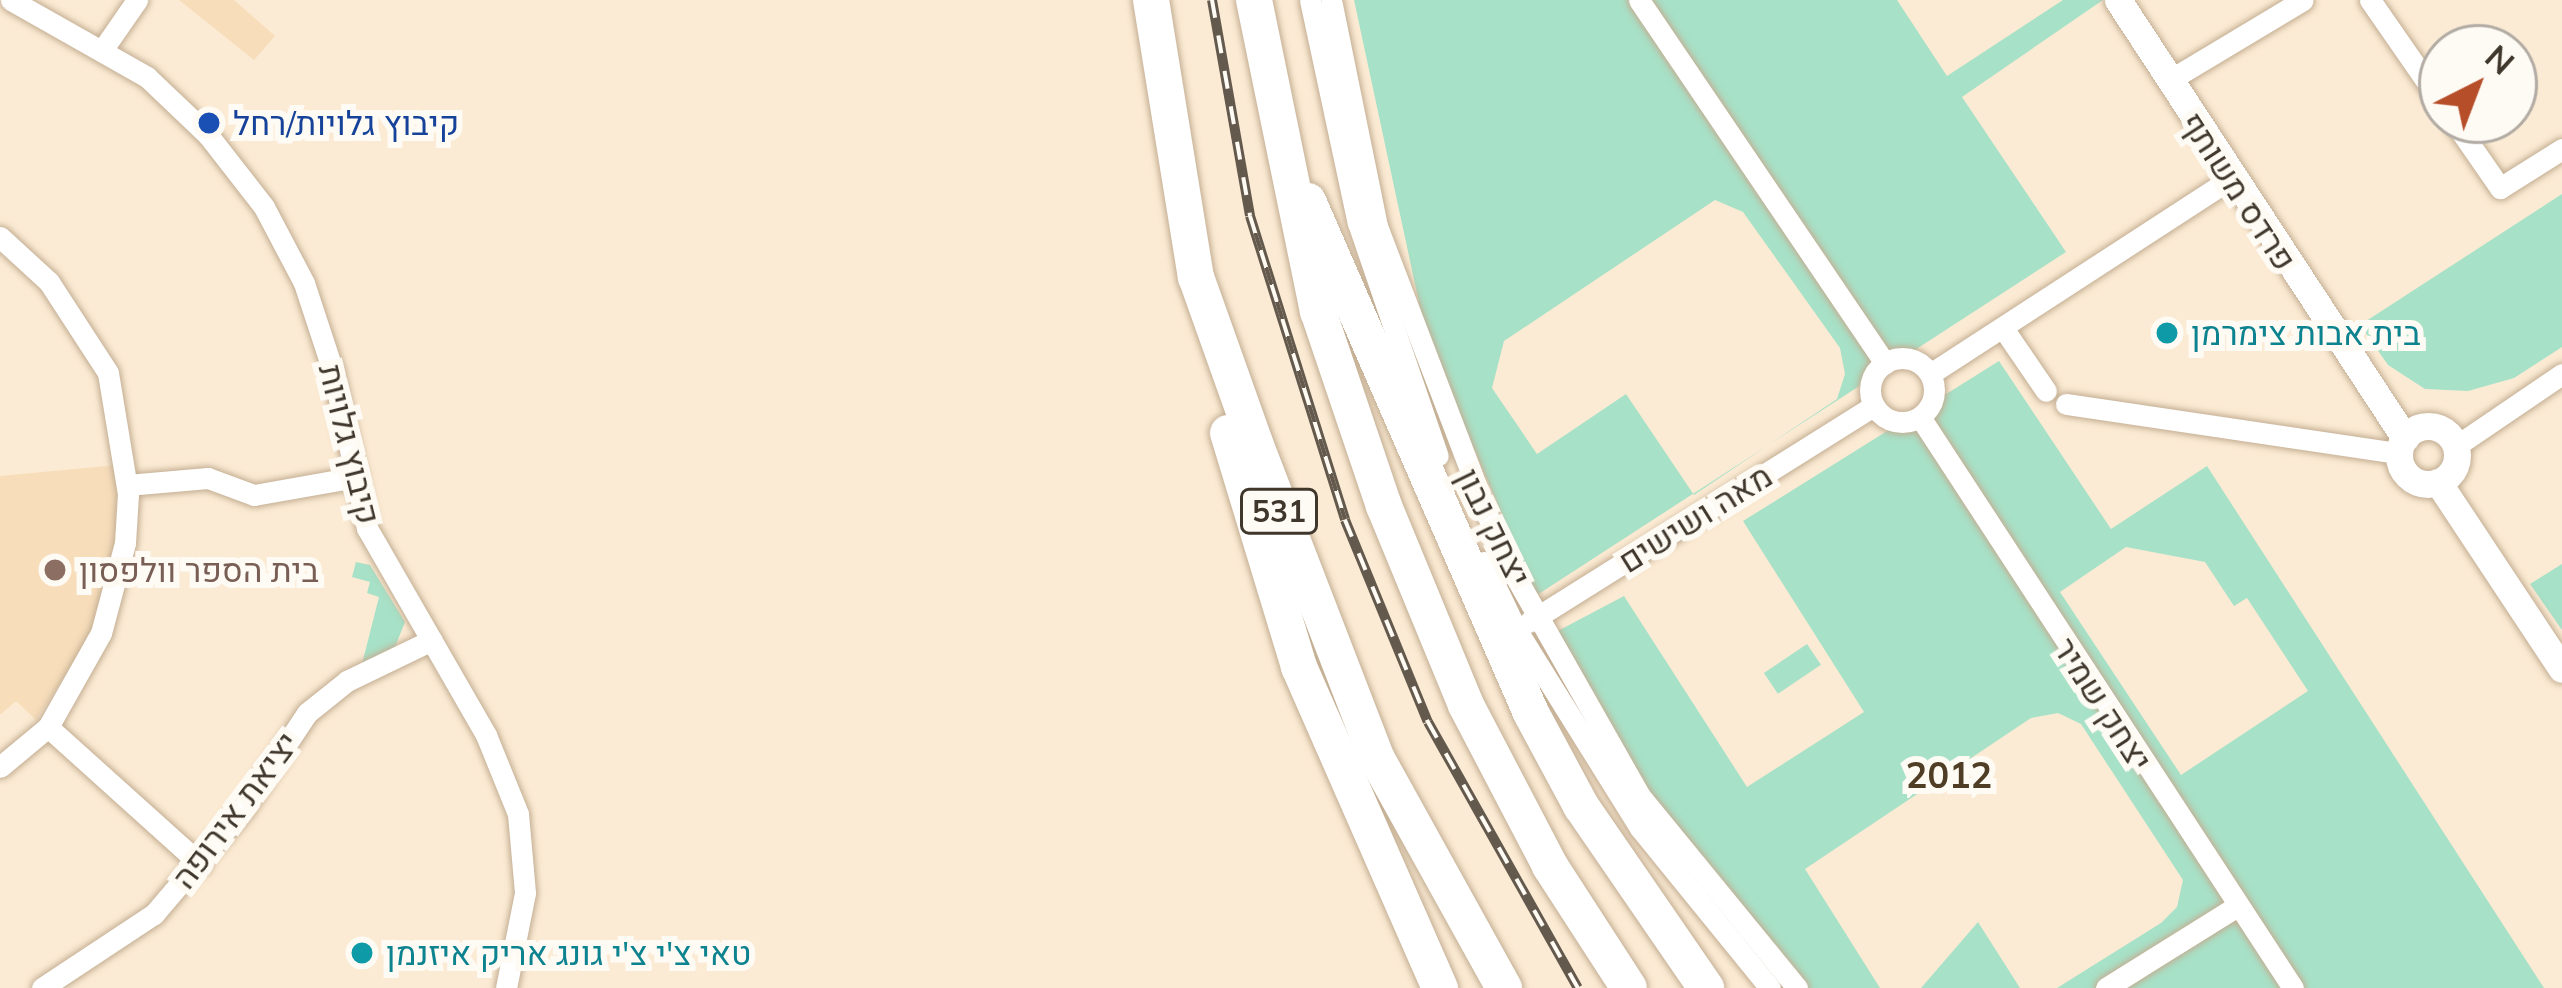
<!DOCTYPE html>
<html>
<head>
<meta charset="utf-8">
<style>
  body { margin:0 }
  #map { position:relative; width:2562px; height:988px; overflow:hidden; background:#fcebd4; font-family:Mulish,Heebo,sans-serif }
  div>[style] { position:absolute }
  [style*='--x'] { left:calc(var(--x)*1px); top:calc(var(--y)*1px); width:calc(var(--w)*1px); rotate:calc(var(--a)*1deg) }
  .built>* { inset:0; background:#f7ddba }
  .green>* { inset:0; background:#a7e1c7; transform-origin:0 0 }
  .roads { filter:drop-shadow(0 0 3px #c3ae93) drop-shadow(0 0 3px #c3ae93) }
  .street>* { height:21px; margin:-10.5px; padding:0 10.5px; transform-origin:10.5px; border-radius:10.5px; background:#fff }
  .street>.ring { margin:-10.5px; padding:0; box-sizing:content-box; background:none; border:21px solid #fff; border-radius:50% }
  .secondary>* { height:27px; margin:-13.5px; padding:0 13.5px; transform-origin:13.5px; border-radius:13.5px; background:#fff }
  .secondary>.ring { margin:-13.5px; padding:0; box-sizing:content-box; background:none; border:27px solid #fff; border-radius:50% }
  .highway>* { height:36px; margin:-18px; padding:0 18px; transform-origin:18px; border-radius:18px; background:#fff }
  .rail>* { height:10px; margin-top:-5px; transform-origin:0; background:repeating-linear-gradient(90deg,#fefaf4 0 18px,#63594c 0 36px); box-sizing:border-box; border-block:3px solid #63594c }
  .dots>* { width:33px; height:33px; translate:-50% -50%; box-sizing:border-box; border:6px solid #fefaf4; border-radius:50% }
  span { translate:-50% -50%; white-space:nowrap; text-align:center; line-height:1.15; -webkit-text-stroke:12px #fefaf4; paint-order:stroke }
  .shield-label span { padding:3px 9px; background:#fefaf4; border:3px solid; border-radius:9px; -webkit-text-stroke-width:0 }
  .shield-label { font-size:30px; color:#3f372c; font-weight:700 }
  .transit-label { font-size:33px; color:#164399 }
  .left { translate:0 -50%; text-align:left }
  .street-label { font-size:33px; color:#3f372c }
  .culture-label { font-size:33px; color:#0d838f }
  .education-label { font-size:33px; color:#785e54 }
  .neighbourhood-label { font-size:36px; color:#4f3d25; font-weight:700 }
  .north { position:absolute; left:2418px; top:24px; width:120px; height:120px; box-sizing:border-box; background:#fefaf4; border:3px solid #b2aca4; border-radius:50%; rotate:42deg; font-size:33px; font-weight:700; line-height:48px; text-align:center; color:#3f372c }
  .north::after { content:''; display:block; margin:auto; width:42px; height:54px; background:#b64e29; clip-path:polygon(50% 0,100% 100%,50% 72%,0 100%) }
</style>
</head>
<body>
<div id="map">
  <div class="built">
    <i style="clip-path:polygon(179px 0,234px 0,275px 36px,254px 60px)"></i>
    <i style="clip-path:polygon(117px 465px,116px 545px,88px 639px,36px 720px,16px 701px,0 715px,0 476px)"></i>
  </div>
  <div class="green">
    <i style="clip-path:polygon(evenodd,1354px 0,1897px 0,1947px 76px,2063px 0,2103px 0,1962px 97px,2066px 252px,1537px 595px,1427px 340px,1354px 0,1715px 200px,1743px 212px,1840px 348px,1845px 374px,1837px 399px,1694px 495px,1626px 394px,1537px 454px,1492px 388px,1504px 341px,1715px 200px)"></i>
    <i style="clip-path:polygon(2562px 194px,2562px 347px,2514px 378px,2468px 391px,2425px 389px,2388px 365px,2360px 325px)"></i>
    <i style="clip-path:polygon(evenodd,1999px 361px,2111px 529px,2207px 466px,2544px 988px,2057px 988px,2161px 923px,2177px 907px,2183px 880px,2081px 724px,2058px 713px,2031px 718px,1805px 869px,1880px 988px,1765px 988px,1554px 633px,1624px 596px,1747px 787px,1864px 712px,1743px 521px,1999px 361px,2126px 547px,2205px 562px,2234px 606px,2247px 598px,2308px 691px,2181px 775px,2060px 592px,2126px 547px)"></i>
    <i style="clip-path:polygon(356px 562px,370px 565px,405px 622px,395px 647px,362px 664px,379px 597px,367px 593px,370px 582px,352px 577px)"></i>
    <i style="clip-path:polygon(2562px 564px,2562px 630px,2530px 584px)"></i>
    <i style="left:1807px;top:644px;width:25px;height:52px;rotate:56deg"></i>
    <i style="clip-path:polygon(1978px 922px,2020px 988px,1921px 988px)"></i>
  </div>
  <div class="roads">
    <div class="street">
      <i style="--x:11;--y:0;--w:156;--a:29.5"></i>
      <i style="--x:147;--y:77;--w:84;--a:43.6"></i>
      <i style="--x:208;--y:135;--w:91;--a:52.1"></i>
      <i style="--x:264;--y:207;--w:86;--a:62.2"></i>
      <i style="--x:304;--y:283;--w:93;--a:71.8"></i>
      <i style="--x:333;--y:371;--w:161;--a:77.8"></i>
      <i style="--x:367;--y:528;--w:239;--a:60.1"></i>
      <i style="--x:486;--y:735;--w:85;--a:67.9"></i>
      <i style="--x:518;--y:814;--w:79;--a:84.9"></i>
      <i style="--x:525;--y:893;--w:97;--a:101.3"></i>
      <i style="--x:1310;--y:0;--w:228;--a:77.9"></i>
      <i style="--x:1358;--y:223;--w:246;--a:71.1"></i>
      <i style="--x:1331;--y:0;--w:231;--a:78.5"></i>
      <i style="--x:1377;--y:226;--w:350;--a:69.1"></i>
      <i style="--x:1502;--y:553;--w:279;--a:60.4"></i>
      <i style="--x:1640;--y:796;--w:248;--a:50.7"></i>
      <i style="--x:1639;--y:0;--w:439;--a:55.9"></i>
      <i style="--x:2370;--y:0;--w:126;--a:55.3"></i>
      <i style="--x:103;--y:49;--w:60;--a:-55.2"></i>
      <i style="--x:2168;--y:81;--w:157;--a:-31"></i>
      <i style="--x:2453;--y:120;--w:83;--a:55.3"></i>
      <i style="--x:2500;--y:188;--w:73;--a:-32.2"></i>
      <i style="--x:0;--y:237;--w:67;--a:42.6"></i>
      <i style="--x:49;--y:282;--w:108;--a:57"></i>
      <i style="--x:108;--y:373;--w:123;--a:80.6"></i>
      <i style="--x:128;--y:494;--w:49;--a:93.5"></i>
      <i style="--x:125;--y:543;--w:93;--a:104.9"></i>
      <i style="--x:101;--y:633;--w:108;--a:119.4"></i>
      <i style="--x:48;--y:727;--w:62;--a:140.2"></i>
      <i style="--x:2003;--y:328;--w:76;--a:55.7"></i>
      <i class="ring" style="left:1870px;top:358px;width:43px;height:43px"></i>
      <i style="--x:1930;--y:374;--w:358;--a:-33"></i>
      <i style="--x:2066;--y:404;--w:337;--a:8.4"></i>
      <i style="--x:1920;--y:417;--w:682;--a:56.85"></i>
      <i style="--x:2456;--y:446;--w:128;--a:-34.2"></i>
      <i style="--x:127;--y:485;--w:81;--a:-4.9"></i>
      <i style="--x:208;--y:478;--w:49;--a:20.3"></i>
      <i style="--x:254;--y:495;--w:104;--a:-10"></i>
      <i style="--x:1484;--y:562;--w:74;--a:64.5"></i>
      <i style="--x:1516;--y:629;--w:234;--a:58.1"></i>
      <i style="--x:1640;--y:828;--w:206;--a:50.9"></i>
      <i style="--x:1529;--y:622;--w:407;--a:-32.1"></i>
      <i style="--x:48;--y:727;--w:205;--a:42"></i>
      <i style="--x:42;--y:988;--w:134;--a:-33.5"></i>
      <i style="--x:154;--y:914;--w:138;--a:-49.7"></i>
      <i style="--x:243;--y:809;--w:115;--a:-56.3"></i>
      <i style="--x:307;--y:713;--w:51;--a:-38.7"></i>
      <i style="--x:347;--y:681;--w:94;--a:-25.8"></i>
      <i style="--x:2106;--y:988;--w:151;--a:-32"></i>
    </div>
    <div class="secondary">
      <i style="--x:2118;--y:0;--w:524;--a:56.77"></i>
      <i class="ring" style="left:2399px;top:426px;width:31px;height:31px"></i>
      <i style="--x:2438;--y:482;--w:224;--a:56.5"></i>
    </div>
    <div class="highway">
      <i style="--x:1151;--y:0;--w:281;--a:80.8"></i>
      <i style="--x:1196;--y:277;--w:176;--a:70.4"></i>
      <i style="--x:1255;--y:443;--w:337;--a:68.9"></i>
      <i style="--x:1376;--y:757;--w:264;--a:61"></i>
      <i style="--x:1254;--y:0;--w:318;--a:78.4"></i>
      <i style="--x:1318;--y:311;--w:206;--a:71.3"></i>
      <i style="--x:1384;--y:506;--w:215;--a:67.6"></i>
      <i style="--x:1466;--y:705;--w:182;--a:62.4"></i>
      <i style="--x:1550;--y:866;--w:145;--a:57.1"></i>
      <i style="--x:1308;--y:201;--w:558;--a:66.46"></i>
      <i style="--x:1531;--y:713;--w:106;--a:61.7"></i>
      <i style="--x:1581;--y:806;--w:221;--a:55.5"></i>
      <i style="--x:1228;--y:433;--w:245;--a:73.1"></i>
      <i style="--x:1299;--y:667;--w:351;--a:66.3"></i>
    </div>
  </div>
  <div class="rail">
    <i style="--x:1212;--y:0;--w:219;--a:80"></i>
    <i style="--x:1250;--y:216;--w:318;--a:72.6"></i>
    <i style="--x:1345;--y:520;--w:218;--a:67.7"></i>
    <i style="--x:1428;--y:722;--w:305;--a:60.6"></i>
  </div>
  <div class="dots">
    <i style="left:209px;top:123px;background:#1a4fb4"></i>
    <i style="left:2167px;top:333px;background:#0f9aa8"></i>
    <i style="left:55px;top:570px;background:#8d6e63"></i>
    <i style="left:362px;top:953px;background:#0f9aa8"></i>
  </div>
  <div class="shield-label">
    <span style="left:1279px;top:511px">531</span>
  </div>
  <div class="transit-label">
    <span class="left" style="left:233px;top:123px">קיבוץ גלויות/רחל</span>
  </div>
  <div class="street-label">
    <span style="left:2239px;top:191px;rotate:57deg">פרדס משותף</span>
    <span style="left:350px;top:444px;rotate:76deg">קיבוץ גלויות</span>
    <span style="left:1695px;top:518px;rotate:-32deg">מאה ושישים</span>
    <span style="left:1494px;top:527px;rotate:64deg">יצחק נבון</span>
    <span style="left:2103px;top:704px;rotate:57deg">יצחק שמיר</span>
    <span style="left:235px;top:810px;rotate:-53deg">יציאת אירופה</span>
  </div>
  <div class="culture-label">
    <span class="left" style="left:2191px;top:333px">בית אבות צימרמן</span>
    <span class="left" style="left:386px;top:953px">טאי צ'י צ'י גונג אריק איזנמן</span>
  </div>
  <div class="education-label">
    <span class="left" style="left:79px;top:570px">בית הספר וולפסון</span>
  </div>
  <div class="neighbourhood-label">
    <span style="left:1949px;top:775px">2012</span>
  </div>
  <div class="north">N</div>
</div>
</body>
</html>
